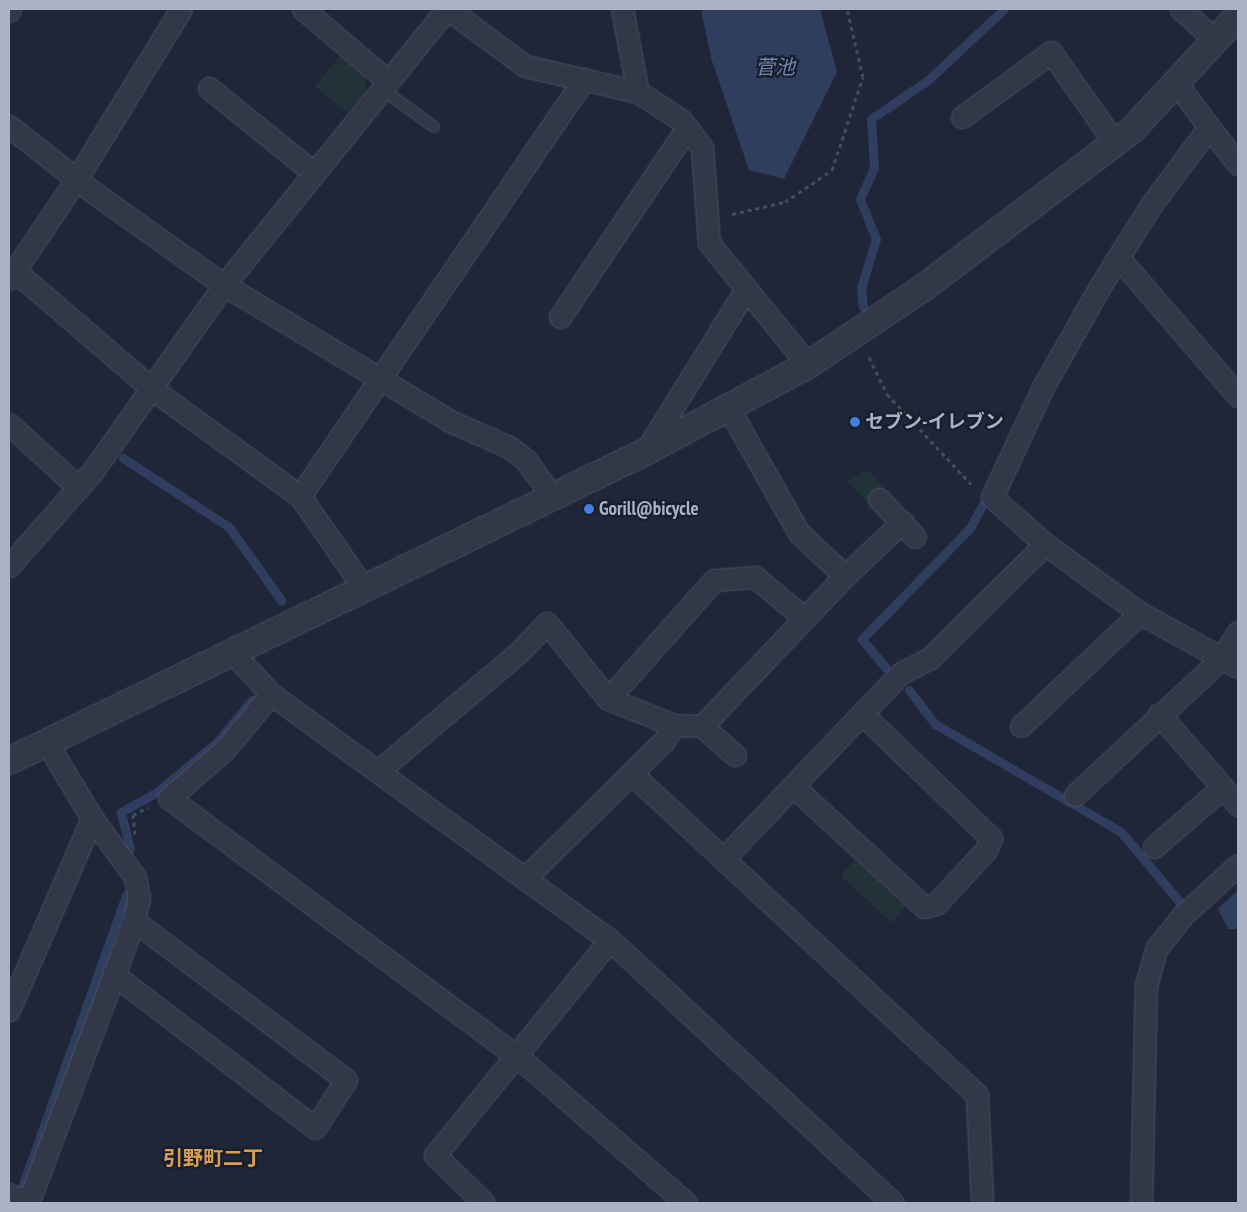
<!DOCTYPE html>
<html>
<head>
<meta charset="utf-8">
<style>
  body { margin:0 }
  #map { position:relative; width:1247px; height:1212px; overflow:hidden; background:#1f2638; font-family:"PT Sans Narrow","Noto Sans JP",sans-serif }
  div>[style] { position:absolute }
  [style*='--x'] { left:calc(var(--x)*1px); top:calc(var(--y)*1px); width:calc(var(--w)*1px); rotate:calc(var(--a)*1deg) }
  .green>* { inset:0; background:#213339; transform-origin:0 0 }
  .water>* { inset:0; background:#2f3d5e }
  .stream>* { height:9px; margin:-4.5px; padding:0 4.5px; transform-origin:4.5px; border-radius:4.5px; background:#2f3d5e }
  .path>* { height:3px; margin-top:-1.5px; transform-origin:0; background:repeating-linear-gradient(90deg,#3e5056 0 4px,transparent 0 8px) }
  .roads { filter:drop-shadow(0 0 1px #4d5363) drop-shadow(0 0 1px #4d5363) }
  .service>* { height:10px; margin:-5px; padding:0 5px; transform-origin:5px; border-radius:5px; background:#323848 }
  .minor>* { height:21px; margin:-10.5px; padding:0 10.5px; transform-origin:10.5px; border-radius:10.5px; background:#323848 }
  .tertiary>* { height:26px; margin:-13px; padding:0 13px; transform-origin:13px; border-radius:13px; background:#323848 }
  .dots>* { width:14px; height:14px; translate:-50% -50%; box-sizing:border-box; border:2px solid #181e2c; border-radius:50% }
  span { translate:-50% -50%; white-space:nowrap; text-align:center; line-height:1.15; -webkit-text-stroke:4.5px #181e2c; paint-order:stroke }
  .poi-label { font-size:19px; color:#acb2c5; font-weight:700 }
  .left { translate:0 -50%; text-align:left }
  .water-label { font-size:20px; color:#7385af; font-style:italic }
  .neighbourhood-label { font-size:20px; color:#d89f54; font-weight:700 }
  .frame { position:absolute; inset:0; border:10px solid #acb2c5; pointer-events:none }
</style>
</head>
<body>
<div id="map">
  <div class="green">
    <i style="clip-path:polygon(340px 56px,365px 77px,366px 90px,347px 113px,315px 86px)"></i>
    <i style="clip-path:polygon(868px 470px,888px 492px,871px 507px,847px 481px)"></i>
    <i style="left:855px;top:860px;width:69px;height:21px;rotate:43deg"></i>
  </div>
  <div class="water">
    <i style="clip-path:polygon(701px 9px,820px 9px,837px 72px,784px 179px,749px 170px,711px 58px)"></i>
    <i style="clip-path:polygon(1238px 890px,1238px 929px,1228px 929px,1218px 909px)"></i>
  </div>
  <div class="stream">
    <i style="--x:863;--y:307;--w:19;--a:-96"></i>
    <i style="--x:861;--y:288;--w:51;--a:-73"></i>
    <i style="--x:876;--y:239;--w:43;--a:-111.8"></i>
    <i style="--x:860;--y:199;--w:34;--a:-66"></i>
    <i style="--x:874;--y:168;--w:49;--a:-93.5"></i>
    <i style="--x:871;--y:119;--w:69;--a:-34.4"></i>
    <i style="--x:928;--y:80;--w:104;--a:-43.1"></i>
    <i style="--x:123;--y:458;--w:126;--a:33.1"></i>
    <i style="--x:229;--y:527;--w:90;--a:54.5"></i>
    <i style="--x:886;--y:668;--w:38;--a:-130"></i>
    <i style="--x:862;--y:639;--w:155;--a:-45.8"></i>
    <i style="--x:970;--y:528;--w:27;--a:-62"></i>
    <i style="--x:909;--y:690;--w:43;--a:52.6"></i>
    <i style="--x:935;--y:724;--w:215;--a:30.1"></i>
    <i style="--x:1121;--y:832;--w:95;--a:50.1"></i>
    <i style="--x:130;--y:849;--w:38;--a:-104"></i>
    <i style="--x:121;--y:812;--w:41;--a:-29.1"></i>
    <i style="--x:157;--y:792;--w:78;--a:-39.8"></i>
    <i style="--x:217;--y:742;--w:55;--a:-50.2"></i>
    <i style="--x:21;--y:1190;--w:313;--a:-70.4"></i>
  </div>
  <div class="path">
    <i style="--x:732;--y:214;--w:54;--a:-12.8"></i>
    <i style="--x:785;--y:202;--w:57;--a:-34.2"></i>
    <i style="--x:832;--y:170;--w:98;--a:-71.6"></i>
    <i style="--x:863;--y:77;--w:70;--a:-103.2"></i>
    <i style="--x:869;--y:357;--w:41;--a:64.1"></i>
    <i style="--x:887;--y:394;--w:123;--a:47"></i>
    <i style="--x:135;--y:834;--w:19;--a:-96"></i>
    <i style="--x:133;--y:815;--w:17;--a:-28"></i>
  </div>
  <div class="roads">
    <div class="service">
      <i style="--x:382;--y:89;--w:64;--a:36.2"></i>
    </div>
    <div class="minor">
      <i style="--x:303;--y:9;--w:111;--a:40.3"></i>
      <i style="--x:448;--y:9;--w:96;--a:36.5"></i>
      <i style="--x:525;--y:66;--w:116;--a:13"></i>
      <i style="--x:638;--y:92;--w:51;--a:33.1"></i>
      <i style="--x:681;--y:120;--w:35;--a:53"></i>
      <i style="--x:702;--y:148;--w:95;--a:85.8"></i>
      <i style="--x:709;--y:243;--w:157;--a:50.9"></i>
      <i style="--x:622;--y:9;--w:85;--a:79.1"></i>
      <i style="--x:1181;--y:9;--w:47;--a:42.4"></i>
      <i style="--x:9;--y:11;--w:2;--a:-63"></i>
      <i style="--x:1177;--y:84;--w:54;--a:53.3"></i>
      <i style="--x:1209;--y:127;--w:97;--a:126.6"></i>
      <i style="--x:1151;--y:205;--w:92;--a:122.1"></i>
      <i style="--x:1102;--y:283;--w:120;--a:119.6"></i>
      <i style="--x:1043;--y:387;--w:121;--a:114.9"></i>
      <i style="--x:992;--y:497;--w:71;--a:41.6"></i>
      <i style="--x:1045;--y:544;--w:117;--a:36"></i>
      <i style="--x:1140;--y:613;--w:112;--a:28.9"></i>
      <i style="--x:209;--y:88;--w:135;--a:39"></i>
      <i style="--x:962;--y:117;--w:110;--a:-36.1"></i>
      <i style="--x:1051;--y:52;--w:111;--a:54.9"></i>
      <i style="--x:9;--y:126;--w:107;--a:38.2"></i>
      <i style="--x:93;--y:192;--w:161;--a:35.4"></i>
      <i style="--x:224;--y:285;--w:264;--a:31"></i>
      <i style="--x:450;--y:421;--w:64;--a:23.8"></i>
      <i style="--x:509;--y:447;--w:20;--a:37"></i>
      <i style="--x:525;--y:459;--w:46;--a:53.9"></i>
      <i style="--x:1209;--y:127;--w:47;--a:51.9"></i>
      <i style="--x:1118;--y:257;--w:184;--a:49.2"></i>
      <i style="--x:15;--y:271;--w:181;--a:40.7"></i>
      <i style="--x:152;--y:389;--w:183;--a:35.9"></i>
      <i style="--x:300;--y:496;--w:111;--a:55.3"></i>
      <i style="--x:9;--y:279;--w:122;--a:-56"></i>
      <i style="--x:77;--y:178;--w:198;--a:-58.4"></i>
      <i style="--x:560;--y:317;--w:228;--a:-56.1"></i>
      <i style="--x:729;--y:409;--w:142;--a:60.6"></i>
      <i style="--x:799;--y:533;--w:63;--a:43.1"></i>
      <i style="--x:9;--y:424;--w:93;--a:42.4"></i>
      <i style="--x:645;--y:452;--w:192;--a:-58.2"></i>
      <i style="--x:300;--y:496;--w:505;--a:-55.74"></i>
      <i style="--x:879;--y:499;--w:52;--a:46.5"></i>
      <i style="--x:9;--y:566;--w:125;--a:-48.6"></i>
      <i style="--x:92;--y:472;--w:229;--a:-54.8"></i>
      <i style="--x:224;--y:285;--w:355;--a:-51.1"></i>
      <i style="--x:232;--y:652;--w:57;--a:47.1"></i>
      <i style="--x:271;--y:694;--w:419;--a:36"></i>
      <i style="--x:610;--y:940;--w:386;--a:42.9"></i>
      <i style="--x:271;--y:694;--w:73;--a:130"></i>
      <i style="--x:224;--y:750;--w:73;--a:138.9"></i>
      <i style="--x:169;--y:798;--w:433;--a:36.6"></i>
      <i style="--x:517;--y:1056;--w:224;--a:41"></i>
      <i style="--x:608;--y:699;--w:159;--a:-48.3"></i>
      <i style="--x:714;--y:580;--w:41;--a:-4.2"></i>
      <i style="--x:755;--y:577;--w:64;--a:39.9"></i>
      <i style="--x:1159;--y:714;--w:121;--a:49"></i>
      <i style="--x:702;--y:726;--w:44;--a:41.3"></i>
      <i style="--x:1021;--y:726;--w:164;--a:-43.5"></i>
      <i style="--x:378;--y:771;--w:182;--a:-40.1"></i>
      <i style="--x:517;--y:654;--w:43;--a:-45.9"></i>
      <i style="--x:547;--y:623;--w:97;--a:51.2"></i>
      <i style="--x:608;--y:699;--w:71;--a:21.5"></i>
      <i style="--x:632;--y:774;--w:471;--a:42.9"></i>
      <i style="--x:977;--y:1095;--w:108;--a:87.3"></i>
      <i style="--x:794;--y:787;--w:177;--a:42.7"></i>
      <i style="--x:924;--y:907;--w:12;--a:-14"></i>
      <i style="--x:936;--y:904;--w:74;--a:-47.2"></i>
      <i style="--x:986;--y:850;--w:13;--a:-67"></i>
      <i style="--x:991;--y:838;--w:178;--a:-136.1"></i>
      <i style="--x:1075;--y:795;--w:200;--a:-43"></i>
      <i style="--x:1221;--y:659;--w:32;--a:-58"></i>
      <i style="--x:1154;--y:847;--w:91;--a:-41"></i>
      <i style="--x:723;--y:859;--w:257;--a:-46.3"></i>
      <i style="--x:901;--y:673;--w:33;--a:-27"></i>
      <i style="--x:930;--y:658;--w:162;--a:-44.7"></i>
      <i style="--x:525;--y:878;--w:195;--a:-44.6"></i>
      <i style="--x:664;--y:741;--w:19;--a:-58"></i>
      <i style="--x:674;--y:725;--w:28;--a:2"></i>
      <i style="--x:702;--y:726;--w:207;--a:-46.4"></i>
      <i style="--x:845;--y:576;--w:79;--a:-43.5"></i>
      <i style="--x:113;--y:974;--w:254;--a:37.3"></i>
      <i style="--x:315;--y:1128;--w:57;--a:-57.1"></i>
      <i style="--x:346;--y:1080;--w:265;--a:-143.1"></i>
      <i style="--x:9;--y:1010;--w:209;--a:-66.6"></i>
      <i style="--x:9;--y:1194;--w:7;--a:34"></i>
      <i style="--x:15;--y:1198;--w:15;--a:0"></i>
      <i style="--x:30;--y:1198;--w:296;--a:-69.4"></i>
      <i style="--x:134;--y:921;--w:24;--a:-78"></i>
      <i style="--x:139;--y:898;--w:21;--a:-101"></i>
      <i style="--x:135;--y:877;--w:73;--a:-126.1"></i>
      <i style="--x:92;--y:818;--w:87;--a:-121"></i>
      <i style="--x:484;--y:1203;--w:69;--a:-135.6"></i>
      <i style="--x:435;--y:1155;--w:277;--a:-50.9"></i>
      <i style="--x:1141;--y:1203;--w:218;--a:-88.7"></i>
      <i style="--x:1146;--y:985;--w:37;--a:-74"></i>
      <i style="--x:1156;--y:949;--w:43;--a:-51.5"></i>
      <i style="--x:1183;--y:915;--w:74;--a:-42.3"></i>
    </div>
    <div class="tertiary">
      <i style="--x:9;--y:761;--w:707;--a:-25.91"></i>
      <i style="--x:645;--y:452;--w:185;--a:-28.1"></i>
      <i style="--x:808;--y:365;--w:138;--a:-33.8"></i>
      <i style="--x:923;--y:288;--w:262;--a:-37.1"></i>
      <i style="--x:1132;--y:130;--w:156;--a:-47.1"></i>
    </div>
  </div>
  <div class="dots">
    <i style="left:855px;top:422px;background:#3f7fe0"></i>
    <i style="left:589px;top:509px;background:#3f7fe0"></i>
  </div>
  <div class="poi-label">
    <span class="left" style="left:865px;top:422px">セブン-イレブン</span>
    <span class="left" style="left:599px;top:509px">Gorill@bicycle</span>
  </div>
  <div class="water-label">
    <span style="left:775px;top:67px">菅池</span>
  </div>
  <div class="neighbourhood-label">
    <span style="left:213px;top:1158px">引野町二丁</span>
  </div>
  <div class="frame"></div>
</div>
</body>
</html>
